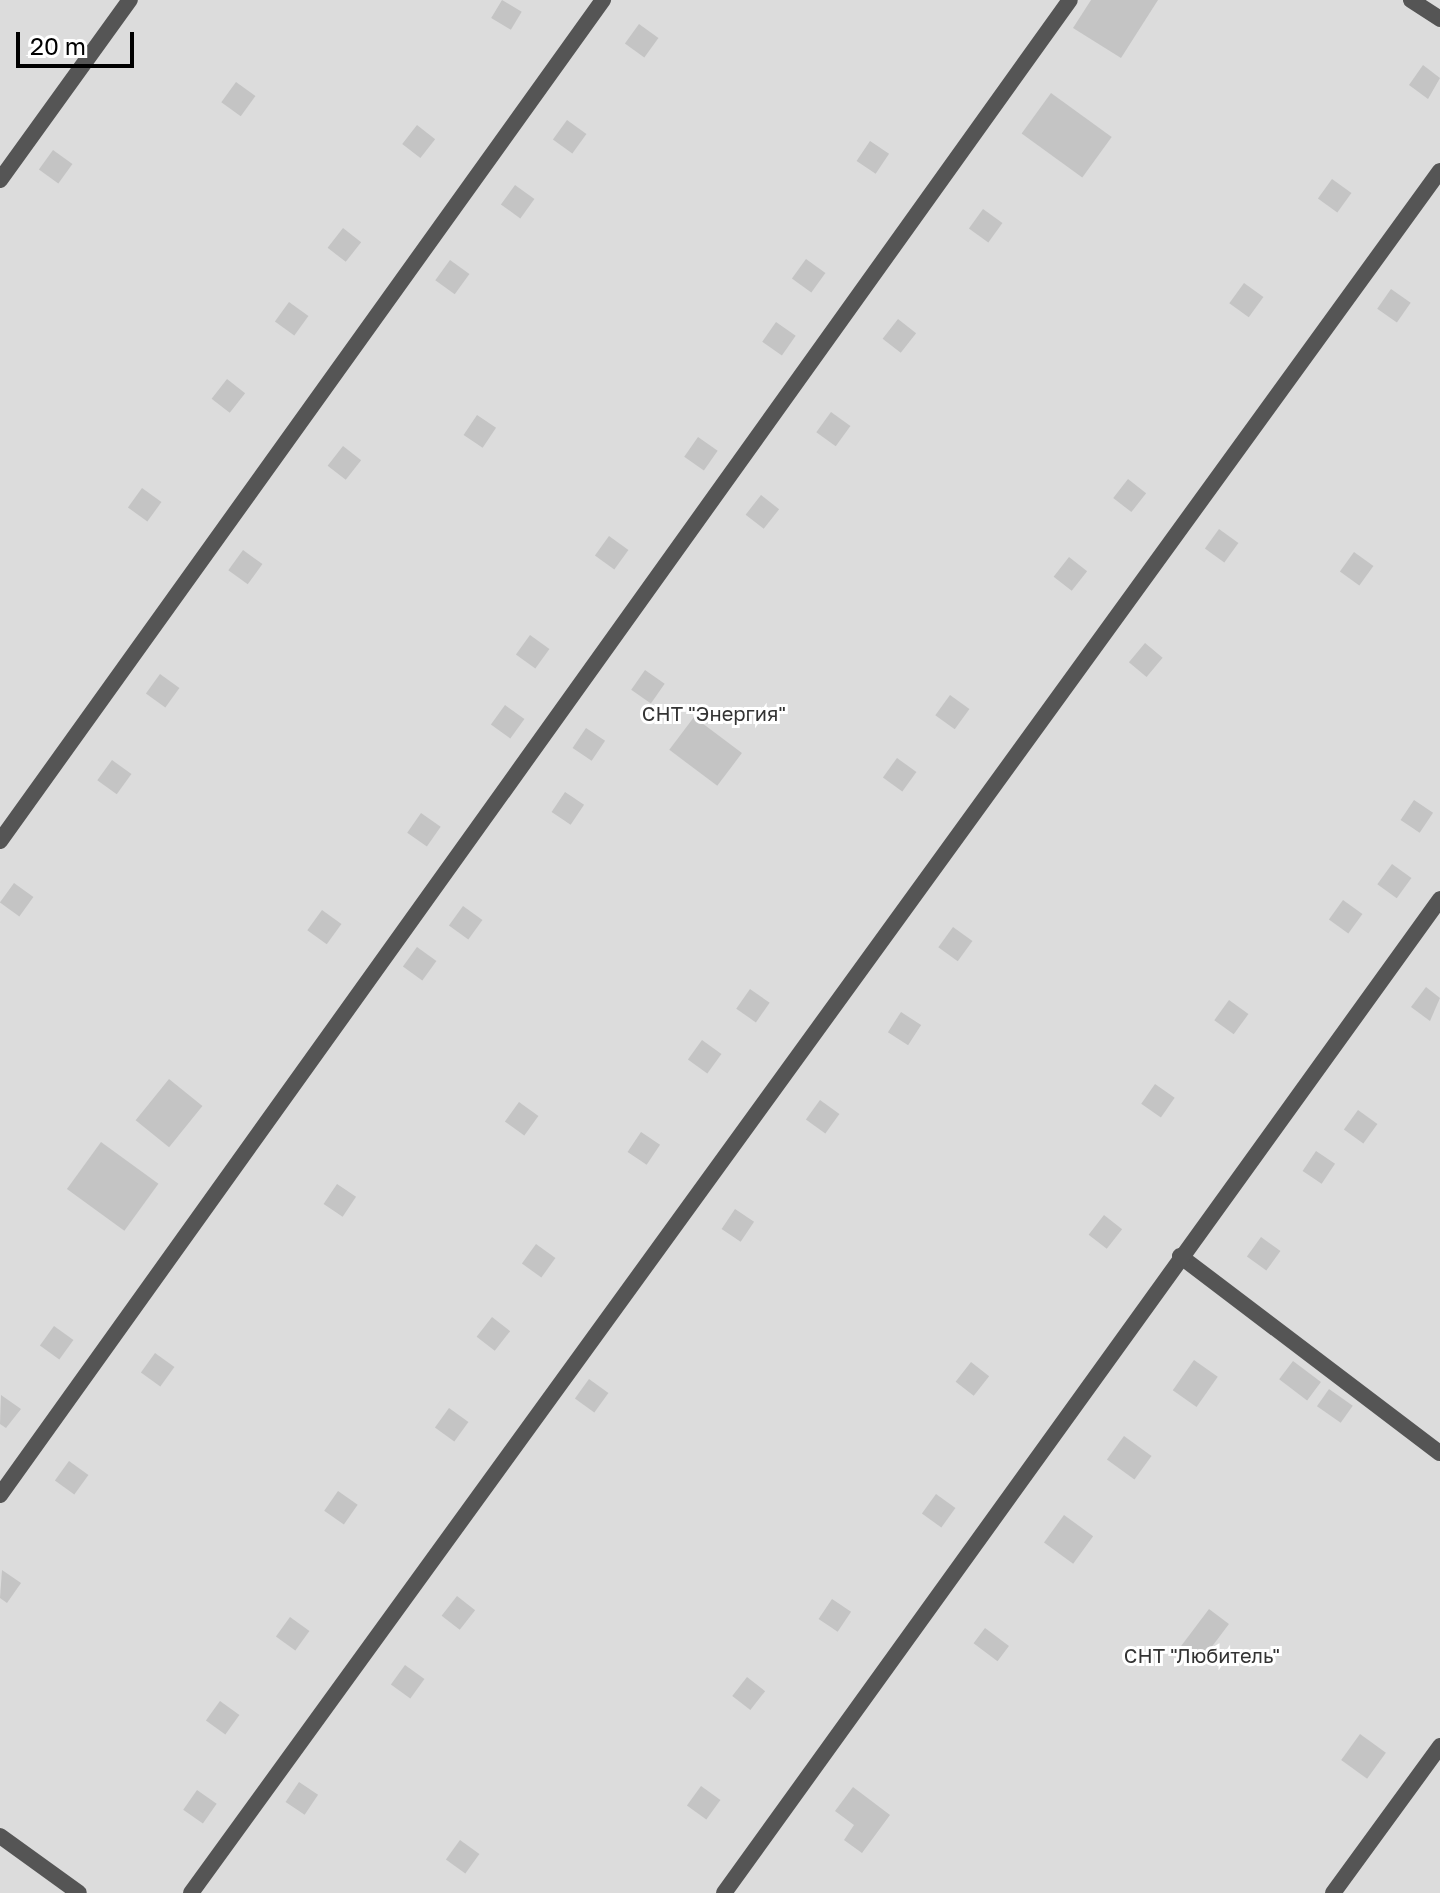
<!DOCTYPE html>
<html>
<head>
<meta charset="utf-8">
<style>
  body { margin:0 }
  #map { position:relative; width:1440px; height:1893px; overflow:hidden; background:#fff; font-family:"Golos Text",sans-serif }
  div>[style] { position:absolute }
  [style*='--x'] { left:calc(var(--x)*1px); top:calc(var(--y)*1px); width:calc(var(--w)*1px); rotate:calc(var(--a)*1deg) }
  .green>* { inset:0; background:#dcdcdc; transform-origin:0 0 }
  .building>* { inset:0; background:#c4c4c4; transform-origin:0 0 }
  .service>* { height:16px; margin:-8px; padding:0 8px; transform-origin:8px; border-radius:8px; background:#555 }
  span { translate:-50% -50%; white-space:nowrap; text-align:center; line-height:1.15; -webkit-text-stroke:6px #fff; paint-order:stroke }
  .park-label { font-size:20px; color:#333 }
  .scale { position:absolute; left:16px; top:32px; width:118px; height:36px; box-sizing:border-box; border:4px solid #000; border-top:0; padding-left:10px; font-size:24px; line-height:28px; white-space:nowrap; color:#000; -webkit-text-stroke:6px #fff; paint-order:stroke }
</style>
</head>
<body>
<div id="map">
  <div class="green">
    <i style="left:0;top:0;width:1440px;height:1893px"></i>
  </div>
  <div class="building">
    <i style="left:502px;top:0;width:23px;height:21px;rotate:31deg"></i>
    <i style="clip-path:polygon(1091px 0,1158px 0,1121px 58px,1073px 28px)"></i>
    <i style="left:639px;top:24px;width:24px;height:24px;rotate:36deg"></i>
    <i style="clip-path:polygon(1423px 65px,1440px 78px,1428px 99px,1409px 85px)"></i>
    <i style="left:236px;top:82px;width:24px;height:25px;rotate:36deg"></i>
    <i style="left:1051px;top:93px;width:75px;height:50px;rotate:36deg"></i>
    <i style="left:567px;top:120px;width:24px;height:24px;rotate:36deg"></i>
    <i style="left:417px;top:125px;width:23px;height:24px;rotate:38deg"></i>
    <i style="left:870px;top:141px;width:23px;height:24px;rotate:34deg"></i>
    <i style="left:53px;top:150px;width:24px;height:24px;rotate:36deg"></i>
    <i style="left:1332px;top:179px;width:24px;height:24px;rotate:36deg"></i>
    <i style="left:515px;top:185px;width:24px;height:24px;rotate:36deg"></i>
    <i style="left:983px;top:209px;width:24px;height:24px;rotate:36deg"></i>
    <i style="left:343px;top:228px;width:23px;height:25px;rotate:38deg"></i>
    <i style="left:806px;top:259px;width:24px;height:24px;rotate:36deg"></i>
    <i style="left:450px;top:260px;width:24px;height:25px;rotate:36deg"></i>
    <i style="left:1244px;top:283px;width:24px;height:25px;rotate:36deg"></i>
    <i style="left:1391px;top:289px;width:24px;height:24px;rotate:35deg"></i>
    <i style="left:289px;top:302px;width:24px;height:24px;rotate:36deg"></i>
    <i style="left:898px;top:319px;width:23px;height:25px;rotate:38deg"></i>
    <i style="left:776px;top:322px;width:24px;height:24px;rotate:35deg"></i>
    <i style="left:227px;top:379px;width:23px;height:25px;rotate:38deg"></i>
    <i style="left:831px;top:412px;width:24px;height:25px;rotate:36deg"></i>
    <i style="left:477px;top:415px;width:23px;height:24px;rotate:34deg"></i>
    <i style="left:698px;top:437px;width:24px;height:24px;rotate:35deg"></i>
    <i style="left:343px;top:446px;width:23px;height:25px;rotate:38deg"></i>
    <i style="left:1128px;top:479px;width:23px;height:24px;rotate:38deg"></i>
    <i style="left:142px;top:488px;width:24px;height:24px;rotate:36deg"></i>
    <i style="left:761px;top:495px;width:23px;height:25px;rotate:38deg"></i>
    <i style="left:1219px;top:529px;width:24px;height:24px;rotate:36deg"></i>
    <i style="left:609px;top:536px;width:24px;height:24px;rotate:36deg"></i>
    <i style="left:243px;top:550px;width:24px;height:25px;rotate:36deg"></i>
    <i style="left:1354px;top:552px;width:24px;height:24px;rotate:36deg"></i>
    <i style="left:1069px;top:557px;width:23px;height:25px;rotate:38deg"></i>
    <i style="left:530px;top:635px;width:24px;height:24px;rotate:36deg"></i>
    <i style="left:1145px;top:643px;width:23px;height:25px;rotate:40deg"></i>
    <i style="left:645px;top:670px;width:24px;height:24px;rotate:35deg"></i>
    <i style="left:160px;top:674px;width:24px;height:24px;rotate:36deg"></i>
    <i style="left:950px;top:695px;width:24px;height:25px;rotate:36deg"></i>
    <i style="left:505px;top:705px;width:24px;height:24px;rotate:36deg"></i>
    <i style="left:694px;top:717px;width:60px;height:41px;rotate:37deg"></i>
    <i style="left:586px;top:728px;width:23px;height:24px;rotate:34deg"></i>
    <i style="left:897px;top:758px;width:24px;height:24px;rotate:36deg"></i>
    <i style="left:112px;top:760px;width:24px;height:25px;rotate:36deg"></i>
    <i style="left:565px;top:792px;width:23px;height:24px;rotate:34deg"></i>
    <i style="left:1414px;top:800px;width:23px;height:24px;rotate:34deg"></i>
    <i style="left:421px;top:813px;width:24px;height:24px;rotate:35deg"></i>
    <i style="left:1392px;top:864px;width:24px;height:25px;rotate:36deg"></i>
    <i style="left:14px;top:883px;width:24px;height:24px;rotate:36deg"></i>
    <i style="left:1343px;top:900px;width:24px;height:24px;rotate:36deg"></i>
    <i style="left:463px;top:906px;width:24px;height:24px;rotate:36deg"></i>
    <i style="left:322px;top:910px;width:24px;height:25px;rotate:36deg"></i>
    <i style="left:953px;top:927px;width:24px;height:25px;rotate:36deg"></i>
    <i style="left:417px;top:947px;width:24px;height:24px;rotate:36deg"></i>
    <i style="clip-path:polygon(1426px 987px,1440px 998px,1430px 1021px,1411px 1007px)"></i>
    <i style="left:750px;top:989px;width:24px;height:24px;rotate:35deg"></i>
    <i style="left:1229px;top:1000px;width:24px;height:25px;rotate:36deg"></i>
    <i style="left:901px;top:1012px;width:24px;height:24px;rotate:33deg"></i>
    <i style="left:702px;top:1040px;width:24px;height:24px;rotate:36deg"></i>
    <i style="left:169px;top:1079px;width:43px;height:53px;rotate:39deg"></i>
    <i style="left:1155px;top:1084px;width:24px;height:24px;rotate:35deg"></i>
    <i style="left:820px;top:1100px;width:24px;height:24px;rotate:36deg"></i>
    <i style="left:519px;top:1102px;width:24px;height:24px;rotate:36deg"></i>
    <i style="left:1358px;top:1110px;width:24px;height:24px;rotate:36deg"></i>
    <i style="left:641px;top:1132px;width:23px;height:24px;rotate:34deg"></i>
    <i style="left:101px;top:1142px;width:71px;height:58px;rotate:36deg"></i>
    <i style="left:1316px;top:1151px;width:23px;height:24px;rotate:34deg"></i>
    <i style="left:337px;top:1184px;width:23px;height:24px;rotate:34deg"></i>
    <i style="left:735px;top:1209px;width:23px;height:24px;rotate:34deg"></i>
    <i style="left:1104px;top:1215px;width:23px;height:25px;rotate:38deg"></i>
    <i style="left:1261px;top:1237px;width:24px;height:24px;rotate:36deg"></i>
    <i style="left:536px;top:1244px;width:24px;height:24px;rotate:36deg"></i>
    <i style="left:492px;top:1317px;width:23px;height:25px;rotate:38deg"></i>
    <i style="left:54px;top:1326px;width:24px;height:24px;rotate:36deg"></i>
    <i style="left:155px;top:1353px;width:24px;height:24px;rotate:36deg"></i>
    <i style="left:1194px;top:1360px;width:29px;height:37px;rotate:35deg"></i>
    <i style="left:1293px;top:1361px;width:35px;height:23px;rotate:37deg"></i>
    <i style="left:971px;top:1362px;width:23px;height:25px;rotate:38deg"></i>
    <i style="left:589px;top:1379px;width:24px;height:24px;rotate:36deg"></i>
    <i style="left:1329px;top:1389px;width:29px;height:21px;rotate:35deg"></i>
    <i style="clip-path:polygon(1px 1395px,21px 1409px,6px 1428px,0 1424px)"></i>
    <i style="left:449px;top:1408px;width:24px;height:24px;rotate:36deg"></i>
    <i style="left:1124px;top:1436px;width:34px;height:29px;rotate:36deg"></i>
    <i style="left:69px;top:1461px;width:24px;height:24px;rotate:36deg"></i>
    <i style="left:338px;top:1491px;width:24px;height:24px;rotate:35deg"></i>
    <i style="left:936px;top:1494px;width:24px;height:24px;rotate:36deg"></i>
    <i style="left:1064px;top:1515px;width:36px;height:34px;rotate:36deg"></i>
    <i style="clip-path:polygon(2px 1570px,21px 1583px,7px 1603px,0 1598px)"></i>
    <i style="left:457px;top:1596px;width:23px;height:25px;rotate:38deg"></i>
    <i style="left:832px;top:1599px;width:23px;height:24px;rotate:34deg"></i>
    <i style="left:1209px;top:1609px;width:25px;height:51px;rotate:37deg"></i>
    <i style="left:290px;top:1617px;width:24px;height:24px;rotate:36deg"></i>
    <i style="left:985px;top:1628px;width:30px;height:19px;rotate:37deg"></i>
    <i style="left:405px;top:1665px;width:24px;height:24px;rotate:36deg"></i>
    <i style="left:747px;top:1677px;width:23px;height:24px;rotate:38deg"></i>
    <i style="left:220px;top:1701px;width:24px;height:24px;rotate:36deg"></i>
    <i style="left:1360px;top:1734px;width:32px;height:32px;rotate:36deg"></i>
    <i style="left:299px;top:1782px;width:23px;height:24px;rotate:34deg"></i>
    <i style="left:701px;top:1786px;width:24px;height:24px;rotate:36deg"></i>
    <i style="clip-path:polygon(853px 1787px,890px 1815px,862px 1853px,844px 1840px,854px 1825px,835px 1811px)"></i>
    <i style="left:197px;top:1790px;width:24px;height:24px;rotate:35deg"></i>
    <i style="left:460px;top:1840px;width:24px;height:24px;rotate:36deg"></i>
  </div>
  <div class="service">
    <i style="--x:1411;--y:0;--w:35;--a:33"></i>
    <i style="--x:0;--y:180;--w:222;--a:-54.2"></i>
    <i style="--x:0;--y:841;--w:1035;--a:-54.36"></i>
    <i style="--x:1180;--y:1256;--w:326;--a:37.2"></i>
    <i style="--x:0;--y:1495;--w:1838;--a:-54.41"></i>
    <i style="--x:0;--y:1836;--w:97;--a:35.8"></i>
    <i style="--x:191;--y:1893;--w:2127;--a:-54.05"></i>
    <i style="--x:724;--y:1893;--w:1225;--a:-54.23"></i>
    <i style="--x:1333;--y:1893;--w:182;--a:-53.9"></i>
  </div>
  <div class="park-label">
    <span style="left:714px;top:713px">СНТ "Энергия"</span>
    <span style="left:1202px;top:1655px">СНТ "Любитель"</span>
  </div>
  <div class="scale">20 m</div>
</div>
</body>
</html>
